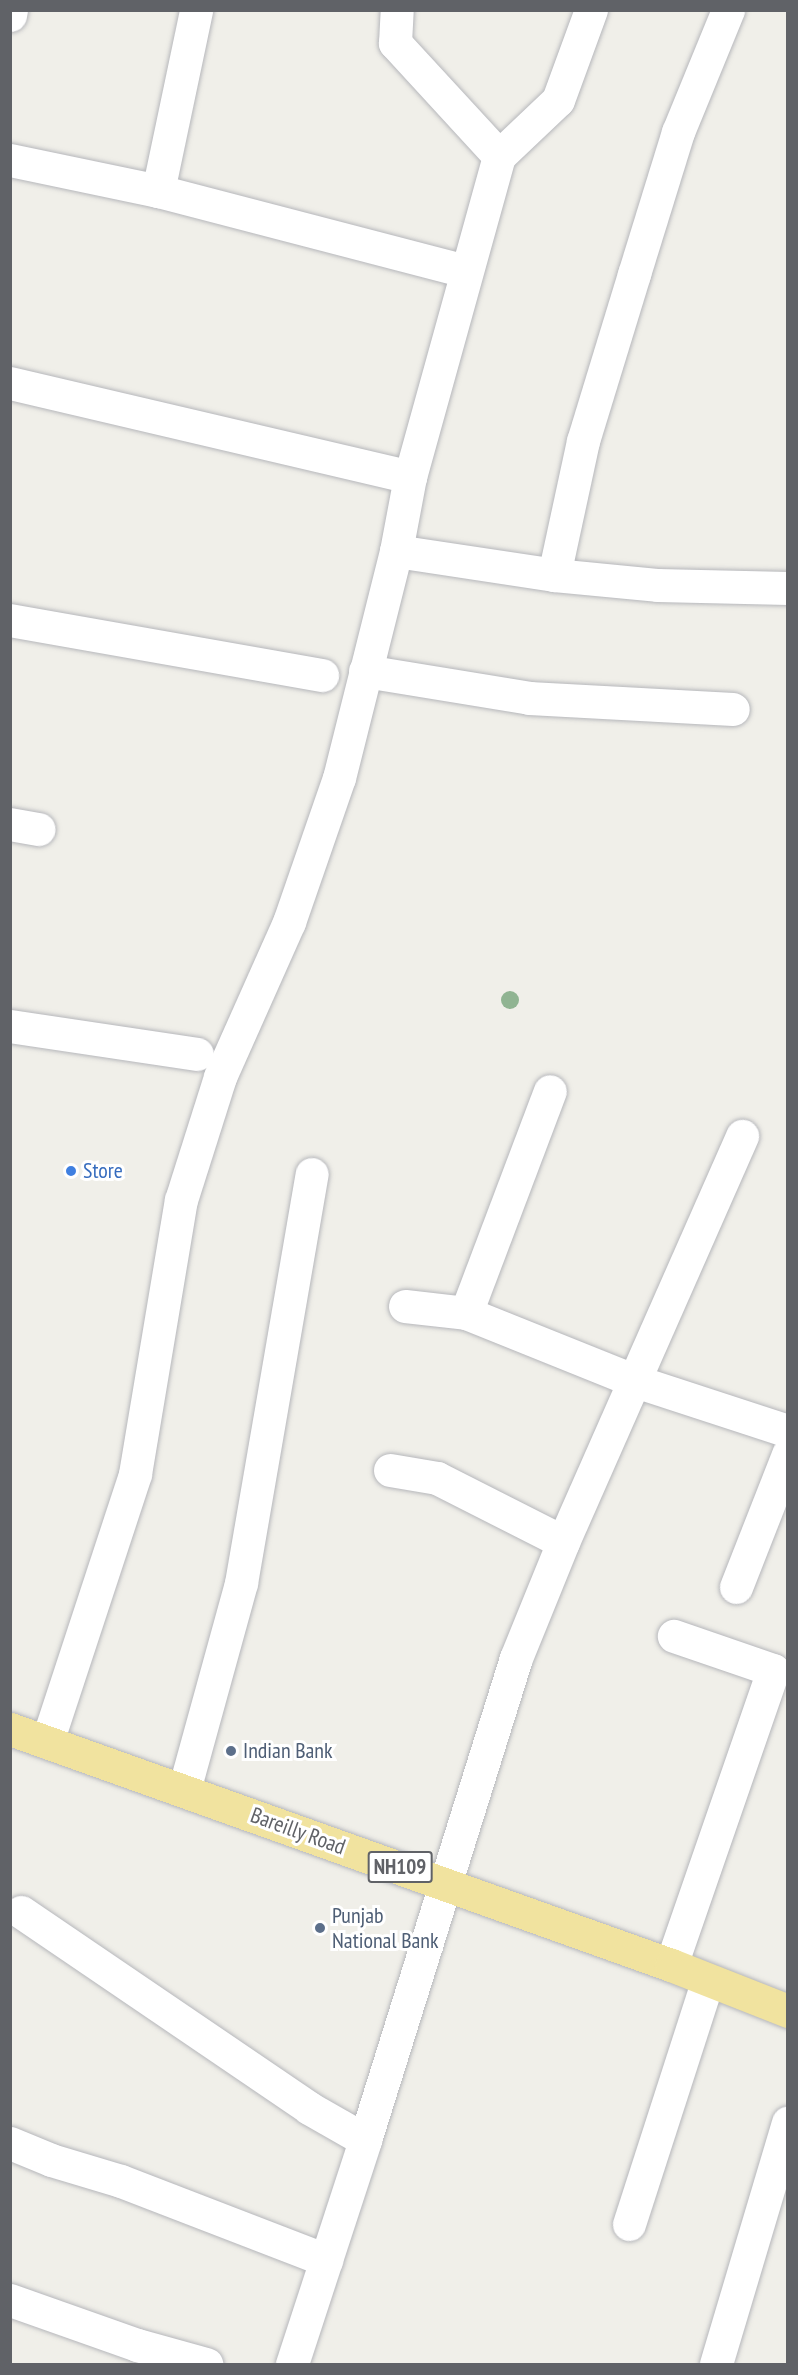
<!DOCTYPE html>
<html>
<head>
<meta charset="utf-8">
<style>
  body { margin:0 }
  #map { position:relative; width:798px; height:2375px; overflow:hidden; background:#f0efe9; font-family:"PT Sans Narrow",sans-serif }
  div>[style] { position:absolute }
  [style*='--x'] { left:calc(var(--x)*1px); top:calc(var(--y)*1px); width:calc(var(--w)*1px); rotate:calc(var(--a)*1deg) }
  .roads { filter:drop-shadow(0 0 2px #b6b7bb) drop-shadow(0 0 2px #b6b7bb) }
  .street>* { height:33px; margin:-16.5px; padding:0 16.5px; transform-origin:16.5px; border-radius:16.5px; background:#fff }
  .highway>* { height:33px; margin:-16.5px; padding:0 16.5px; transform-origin:16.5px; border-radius:16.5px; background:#f1e39f }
  .trees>* { width:18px; height:18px; margin:-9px; border-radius:50%; background:#90b492 }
  .dots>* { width:16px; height:16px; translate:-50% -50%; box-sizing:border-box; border:3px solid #fff; border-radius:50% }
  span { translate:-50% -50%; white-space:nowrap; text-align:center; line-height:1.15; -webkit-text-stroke:6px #fff; paint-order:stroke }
  .shield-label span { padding:2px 4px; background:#fff; border:2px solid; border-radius:4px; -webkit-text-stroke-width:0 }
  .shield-label { font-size:21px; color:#606267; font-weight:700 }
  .shop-label { font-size:22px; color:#366cbe }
  .left { translate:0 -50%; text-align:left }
  .service-label { font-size:22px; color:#4e5e75 }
  .street-label { font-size:22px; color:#606267 }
  .frame { position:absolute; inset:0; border:12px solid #606267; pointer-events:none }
</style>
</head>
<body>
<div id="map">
  <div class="roads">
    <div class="street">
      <i style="--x:10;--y:15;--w:5;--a:-79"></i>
      <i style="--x:499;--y:156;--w:81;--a:-43.5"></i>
      <i style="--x:558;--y:100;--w:96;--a:-69.9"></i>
      <i style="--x:10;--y:160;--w:151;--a:11.8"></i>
      <i style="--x:158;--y:191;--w:318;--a:14.6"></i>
      <i style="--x:158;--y:191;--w:185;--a:-78.1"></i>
      <i style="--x:10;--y:383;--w:411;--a:13.2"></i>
      <i style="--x:396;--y:551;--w:160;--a:8.6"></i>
      <i style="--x:554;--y:575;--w:103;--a:5.5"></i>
      <i style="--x:657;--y:585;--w:131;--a:1.3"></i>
      <i style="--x:554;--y:575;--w:137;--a:-77.8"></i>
      <i style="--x:583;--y:441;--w:175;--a:-73"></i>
      <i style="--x:634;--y:274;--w:149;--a:-72.8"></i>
      <i style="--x:678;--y:132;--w:132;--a:-67.7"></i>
      <i style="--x:10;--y:620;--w:317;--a:10"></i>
      <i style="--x:365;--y:671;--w:166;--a:9.3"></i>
      <i style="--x:529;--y:698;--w:204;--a:3.1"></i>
      <i style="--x:10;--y:824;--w:29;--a:10"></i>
      <i style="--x:10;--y:1026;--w:189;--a:8.5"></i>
      <i style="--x:405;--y:1306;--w:61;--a:6.5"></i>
      <i style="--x:466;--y:1313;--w:182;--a:21.9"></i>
      <i style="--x:635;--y:1381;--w:161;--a:18.1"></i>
      <i style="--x:466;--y:1313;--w:237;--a:-69.3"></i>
      <i style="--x:390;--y:1470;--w:48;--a:9.7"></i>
      <i style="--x:437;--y:1478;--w:141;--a:26.9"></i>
      <i style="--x:736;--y:1587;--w:143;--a:-68.6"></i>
      <i style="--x:47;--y:1742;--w:282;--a:-71.8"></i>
      <i style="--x:135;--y:1474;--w:278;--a:-80.5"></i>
      <i style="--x:181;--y:1200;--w:129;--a:-72.4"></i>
      <i style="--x:220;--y:1077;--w:170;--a:-66"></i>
      <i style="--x:289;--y:922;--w:152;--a:-70.9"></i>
      <i style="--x:339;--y:778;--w:234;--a:-75.9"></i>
      <i style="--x:396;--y:551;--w:75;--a:-79.3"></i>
      <i style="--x:410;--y:477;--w:333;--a:-74.5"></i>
      <i style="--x:499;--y:156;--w:154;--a:-132.6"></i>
      <i style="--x:395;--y:43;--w:33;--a:-87"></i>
      <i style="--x:184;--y:1790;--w:215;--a:-74.6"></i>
      <i style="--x:241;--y:1583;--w:415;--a:-80.2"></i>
      <i style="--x:21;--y:1912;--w:348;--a:34.2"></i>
      <i style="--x:309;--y:2108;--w:64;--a:29.7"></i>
      <i style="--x:671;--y:1965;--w:312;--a:-70.9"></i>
      <i style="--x:773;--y:1670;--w:105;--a:-161"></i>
      <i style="--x:10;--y:2143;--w:44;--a:22.5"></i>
      <i style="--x:51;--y:2160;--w:73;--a:16.7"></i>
      <i style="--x:121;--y:2181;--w:220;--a:21.1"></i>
      <i style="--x:629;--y:2224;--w:256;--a:-72.1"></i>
      <i style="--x:10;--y:2300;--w:135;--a:19.5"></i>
      <i style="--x:137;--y:2345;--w:72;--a:15.4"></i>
      <i style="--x:292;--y:2364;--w:236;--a:-71.9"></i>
      <i style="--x:365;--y:2140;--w:505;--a:-72.61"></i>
      <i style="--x:516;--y:1658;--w:125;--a:-67.9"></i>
      <i style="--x:563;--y:1542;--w:444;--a:-66.2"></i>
      <i style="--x:716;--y:2364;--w:252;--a:-73.4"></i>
    </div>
    <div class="highway">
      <i style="--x:10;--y:1729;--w:702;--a:19.65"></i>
      <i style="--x:671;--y:1965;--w:126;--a:21.5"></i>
    </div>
  </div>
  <div class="trees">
    <i style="left:510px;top:1000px"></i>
  </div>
  <div class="dots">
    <i style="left:71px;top:1171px;background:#3f7fe0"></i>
    <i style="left:231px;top:1751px;background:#5c6f8a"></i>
    <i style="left:320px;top:1928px;background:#5c6f8a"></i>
  </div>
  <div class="shield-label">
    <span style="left:400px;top:1867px">NH109</span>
  </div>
  <div class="shop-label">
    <span class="left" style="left:83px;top:1171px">Store</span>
  </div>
  <div class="service-label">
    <span class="left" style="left:243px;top:1751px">Indian Bank</span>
    <span class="left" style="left:332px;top:1928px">Punjab<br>National Bank</span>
  </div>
  <div class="street-label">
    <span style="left:298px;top:1831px;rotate:20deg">Bareilly Road</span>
  </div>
  <div class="frame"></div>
</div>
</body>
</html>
